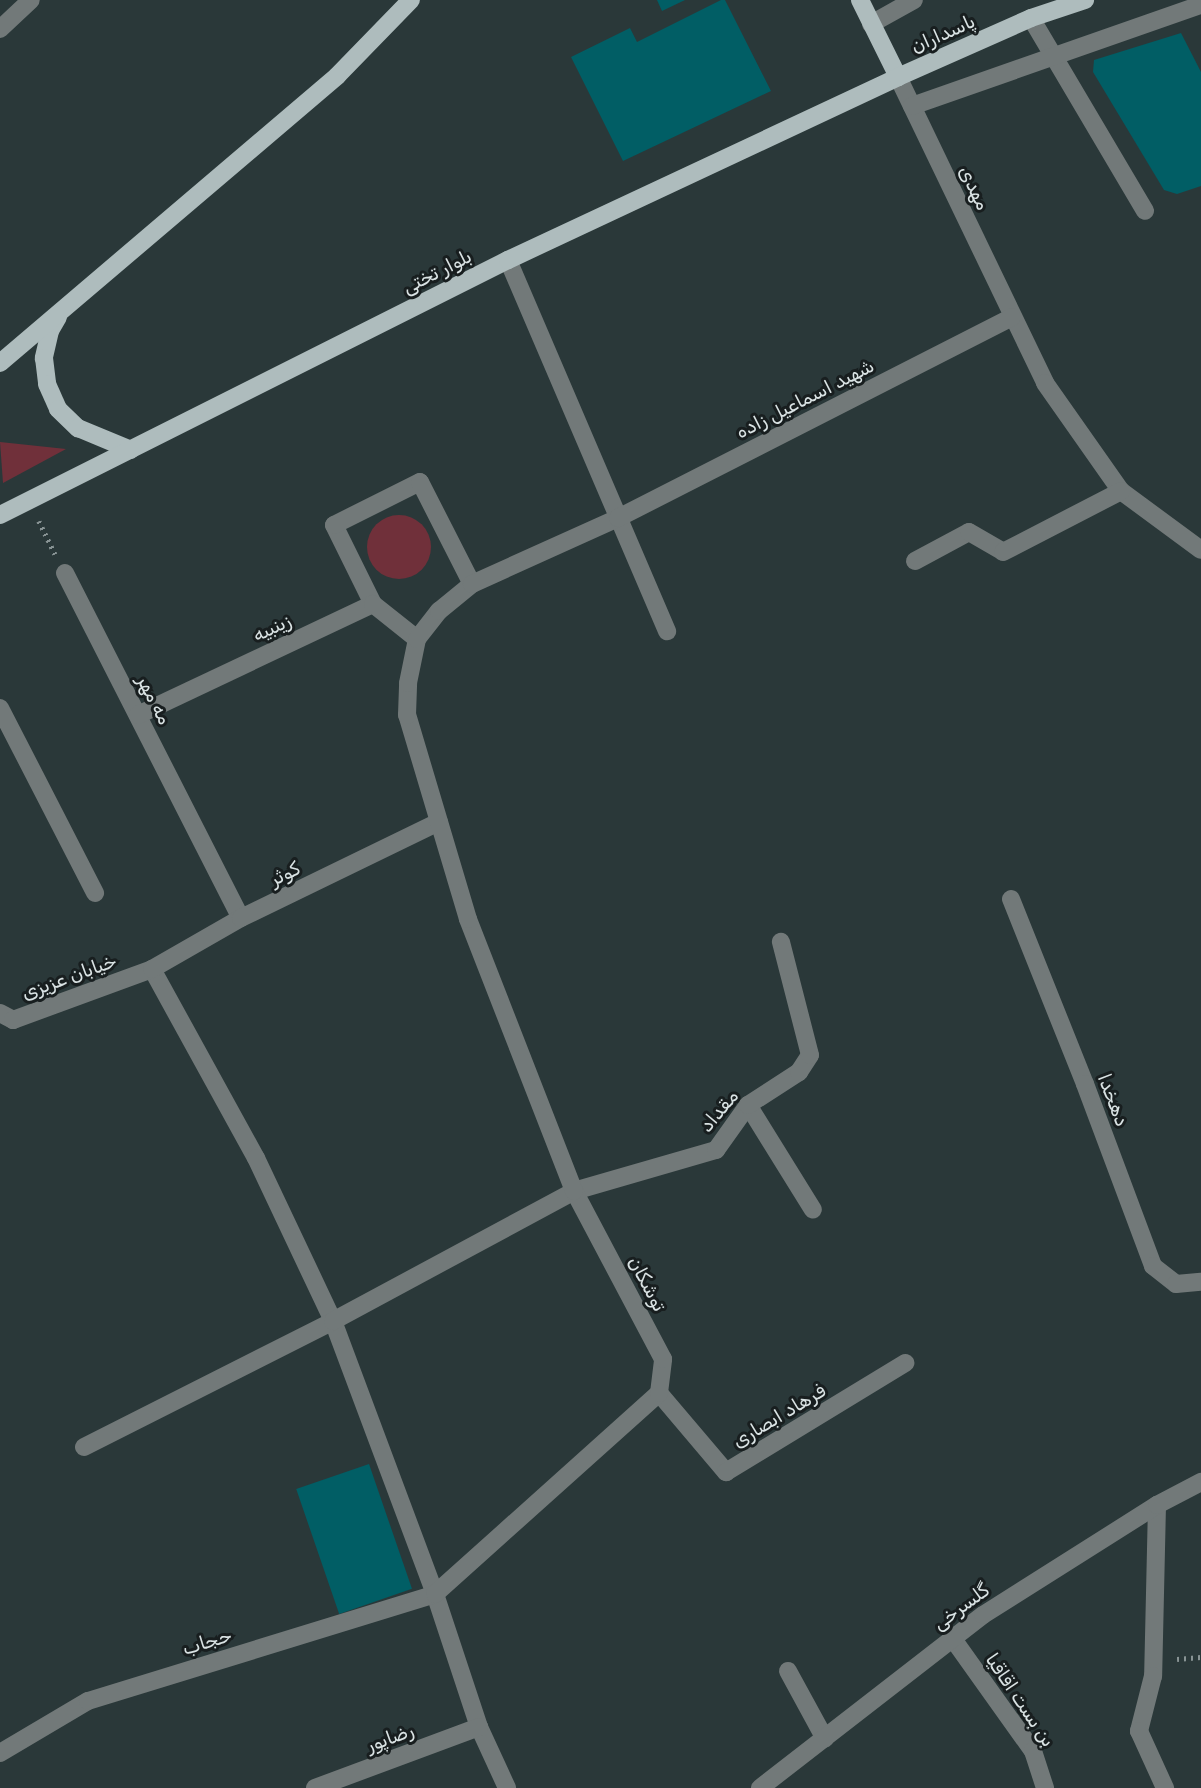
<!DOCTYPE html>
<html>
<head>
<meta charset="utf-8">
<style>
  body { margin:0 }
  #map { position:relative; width:1201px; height:1788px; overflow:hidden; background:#2a3839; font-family:Rubik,"Noto Sans Arabic",sans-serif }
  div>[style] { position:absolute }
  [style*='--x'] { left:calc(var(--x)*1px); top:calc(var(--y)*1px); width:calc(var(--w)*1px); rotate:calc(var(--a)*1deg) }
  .green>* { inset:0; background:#70303a }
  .round { border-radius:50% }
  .building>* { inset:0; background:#015e65; transform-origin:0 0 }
  .path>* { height:4.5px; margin-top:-2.25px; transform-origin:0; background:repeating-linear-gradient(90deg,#889394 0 2px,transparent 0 7px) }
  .minor>* { height:18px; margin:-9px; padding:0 9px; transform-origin:9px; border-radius:9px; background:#727979 }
  .major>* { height:18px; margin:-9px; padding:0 9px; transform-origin:9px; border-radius:9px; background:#aebcbd }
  span { translate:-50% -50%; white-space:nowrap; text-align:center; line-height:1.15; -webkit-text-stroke:6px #181e1f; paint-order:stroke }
  .street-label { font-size:19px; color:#dae3e4 }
</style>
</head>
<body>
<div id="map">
  <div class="green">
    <i style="clip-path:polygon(0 442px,66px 449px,3px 483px)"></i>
    <i class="round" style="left:367px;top:515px;width:64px;height:64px"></i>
  </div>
  <div class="building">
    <i style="clip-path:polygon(657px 0,685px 0,662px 11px)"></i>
    <i style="clip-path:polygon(721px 0,725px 0,771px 91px,623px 161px,571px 57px,630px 28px,637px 42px)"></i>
    <i style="clip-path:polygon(1181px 33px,1201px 72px,1201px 186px,1177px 194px,1164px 190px,1093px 72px,1094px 60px)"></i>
    <i style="left:369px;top:1464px;width:132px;height:77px;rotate:71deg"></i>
  </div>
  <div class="path">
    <i style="--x:39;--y:521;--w:37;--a:64"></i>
    <i style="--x:1177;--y:1659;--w:24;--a:-5"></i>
  </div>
  <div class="minor">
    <i style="--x:1031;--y:18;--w:224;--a:59.4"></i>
    <i style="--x:871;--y:24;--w:49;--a:-29.2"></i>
    <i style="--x:0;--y:29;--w:42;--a:-43.1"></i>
    <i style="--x:898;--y:77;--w:339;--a:64.3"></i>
    <i style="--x:1045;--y:383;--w:132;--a:54.9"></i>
    <i style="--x:1121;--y:491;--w:99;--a:36.4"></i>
    <i style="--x:912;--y:106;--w:306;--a:-19.3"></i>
    <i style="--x:508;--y:260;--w:404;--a:66.8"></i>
    <i style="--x:915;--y:561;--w:61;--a:-28.2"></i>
    <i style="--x:969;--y:532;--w:39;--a:30"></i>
    <i style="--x:1003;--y:552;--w:133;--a:-27.3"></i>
    <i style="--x:65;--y:573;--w:387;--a:63"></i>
    <i style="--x:373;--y:604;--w:88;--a:-116.3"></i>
    <i style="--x:334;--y:525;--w:96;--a:-26.6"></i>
    <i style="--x:420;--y:482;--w:114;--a:63"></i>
    <i style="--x:0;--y:708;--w:208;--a:62.8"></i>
    <i style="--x:138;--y:715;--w:260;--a:-25.3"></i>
    <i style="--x:373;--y:604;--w:56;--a:38.5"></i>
    <i style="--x:1011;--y:899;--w:199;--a:68.2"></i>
    <i style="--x:1085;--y:1084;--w:194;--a:69.5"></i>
    <i style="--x:1153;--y:1266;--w:29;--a:38"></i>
    <i style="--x:1176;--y:1284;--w:25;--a:-5"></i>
    <i style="--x:152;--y:969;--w:216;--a:61.2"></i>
    <i style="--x:256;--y:1158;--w:180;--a:64.7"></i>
    <i style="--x:333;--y:1321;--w:291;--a:69.5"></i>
    <i style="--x:435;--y:1594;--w:140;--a:71.7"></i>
    <i style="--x:479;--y:1727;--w:67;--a:65.3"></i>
    <i style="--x:0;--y:1013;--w:15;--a:28"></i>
    <i style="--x:13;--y:1020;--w:148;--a:-20.1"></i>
    <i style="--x:152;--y:969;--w:103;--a:-29.8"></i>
    <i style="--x:241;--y:918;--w:220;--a:-25.9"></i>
    <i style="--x:748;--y:1105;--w:123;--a:58.2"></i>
    <i style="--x:659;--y:1393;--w:104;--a:49.7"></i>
    <i style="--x:726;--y:1472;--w:210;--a:-31.3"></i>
    <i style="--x:84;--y:1447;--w:279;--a:-26.8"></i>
    <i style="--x:333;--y:1321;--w:274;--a:-28.3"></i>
    <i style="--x:574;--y:1191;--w:148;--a:-16.1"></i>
    <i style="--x:716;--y:1150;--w:55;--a:-54.6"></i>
    <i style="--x:748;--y:1105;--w:61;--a:-32.9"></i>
    <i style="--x:799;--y:1072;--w:20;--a:-57"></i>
    <i style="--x:810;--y:1055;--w:117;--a:-104.4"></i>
    <i style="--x:1157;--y:1505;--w:171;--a:91.3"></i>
    <i style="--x:1153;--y:1676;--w:57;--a:104.3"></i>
    <i style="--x:1139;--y:1731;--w:63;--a:65.5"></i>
    <i style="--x:953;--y:1639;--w:138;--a:54.5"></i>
    <i style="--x:1033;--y:1751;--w:39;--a:72"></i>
    <i style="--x:788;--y:1671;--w:77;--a:61.4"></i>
    <i style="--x:0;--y:1753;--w:102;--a:-30.6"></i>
    <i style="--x:88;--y:1701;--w:363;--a:-17.1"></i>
    <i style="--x:435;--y:1594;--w:301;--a:-41.9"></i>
    <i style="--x:659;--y:1393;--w:34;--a:-83"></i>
    <i style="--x:663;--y:1359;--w:190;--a:-117.9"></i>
    <i style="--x:574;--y:1191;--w:292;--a:-111.3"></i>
    <i style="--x:468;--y:919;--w:213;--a:-106.6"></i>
    <i style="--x:407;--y:715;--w:32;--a:-88"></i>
    <i style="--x:408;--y:683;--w:45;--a:-78.4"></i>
    <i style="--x:417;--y:639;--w:36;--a:-52"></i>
    <i style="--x:439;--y:611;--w:43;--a:-39.3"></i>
    <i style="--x:472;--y:584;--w:160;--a:-24.3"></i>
    <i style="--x:618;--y:518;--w:442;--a:-27"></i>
    <i style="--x:315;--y:1788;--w:175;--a:-20.4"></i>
    <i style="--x:760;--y:1788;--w:282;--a:-37.8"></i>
    <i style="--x:983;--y:1615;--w:206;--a:-32.3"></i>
    <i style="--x:1157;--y:1505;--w:50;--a:-27.6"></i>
  </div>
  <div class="major">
    <i style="--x:860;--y:0;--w:86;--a:63.7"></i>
    <i style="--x:58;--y:317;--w:16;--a:120"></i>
    <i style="--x:50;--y:331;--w:28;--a:103"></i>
    <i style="--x:44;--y:358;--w:26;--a:83"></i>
    <i style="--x:47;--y:384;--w:27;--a:66"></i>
    <i style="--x:58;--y:409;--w:28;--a:44"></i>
    <i style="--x:78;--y:428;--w:57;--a:22.5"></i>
    <i style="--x:0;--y:363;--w:443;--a:-40.4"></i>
    <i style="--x:337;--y:76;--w:106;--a:-45.8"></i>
    <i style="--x:0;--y:515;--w:568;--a:-26.66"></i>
    <i style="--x:508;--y:260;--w:431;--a:-25.1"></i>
    <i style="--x:898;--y:77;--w:145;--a:-23.9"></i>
    <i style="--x:1031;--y:18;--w:57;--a:-18.4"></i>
  </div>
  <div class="street-label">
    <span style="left:943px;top:34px;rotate:-24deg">پاسداران</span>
    <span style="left:974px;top:188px;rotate:65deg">مهدی</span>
    <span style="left:437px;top:272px;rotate:-27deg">بلوار تختی</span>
    <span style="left:805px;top:399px;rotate:-27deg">شهید اسماعیل زاده</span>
    <span style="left:272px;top:628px;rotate:-25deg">زینبیه</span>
    <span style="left:154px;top:700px;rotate:63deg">مه مهر</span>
    <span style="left:285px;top:874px;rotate:-26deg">کوثر</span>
    <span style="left:69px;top:977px;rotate:-20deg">خیابان عزیزی</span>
    <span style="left:1113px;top:1100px;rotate:69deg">دهخدا</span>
    <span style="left:719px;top:1111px;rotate:-50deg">مقداد</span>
    <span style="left:647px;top:1284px;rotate:62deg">توشکان</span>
    <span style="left:779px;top:1416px;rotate:-31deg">فرهاد ابصاری</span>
    <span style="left:961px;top:1607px;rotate:-36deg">گلسرخی</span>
    <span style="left:207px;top:1642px;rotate:-17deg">حجاب</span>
    <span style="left:1020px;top:1700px;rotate:56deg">بن بست اقاقیا</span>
    <span style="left:390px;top:1738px;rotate:-20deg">رضاپور</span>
  </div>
</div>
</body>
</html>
